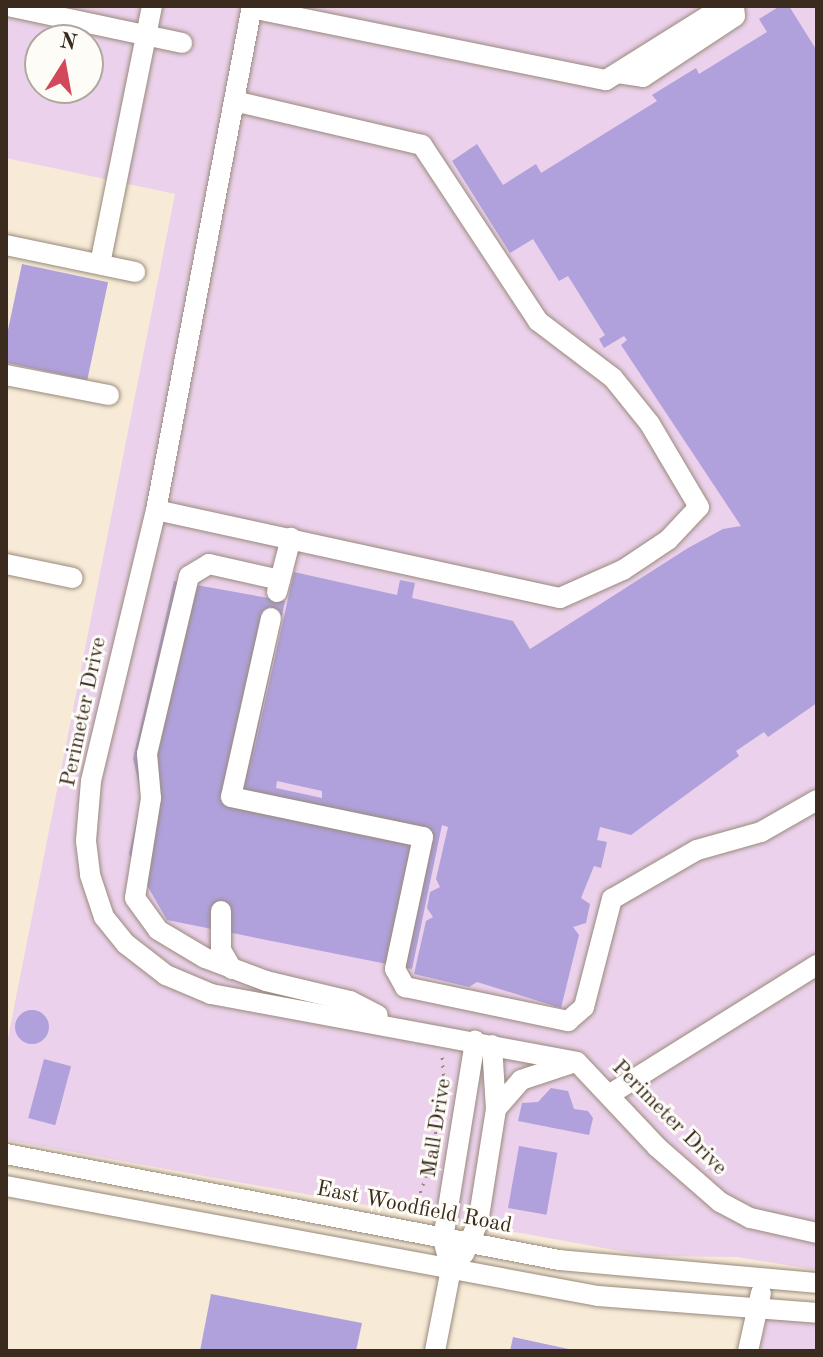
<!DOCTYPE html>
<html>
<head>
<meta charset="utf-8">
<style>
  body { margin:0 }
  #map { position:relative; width:823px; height:1357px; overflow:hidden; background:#f7ebd8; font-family:"Old Standard TT",serif }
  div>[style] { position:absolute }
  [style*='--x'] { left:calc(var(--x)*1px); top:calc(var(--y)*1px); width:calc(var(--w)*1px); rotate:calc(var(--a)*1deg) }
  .built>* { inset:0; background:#ebd1eb }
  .building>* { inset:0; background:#b0a1dc; transform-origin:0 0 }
  .round { border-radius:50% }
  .path>* { height:3px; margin-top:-1.5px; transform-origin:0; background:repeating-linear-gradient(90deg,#998a7b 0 2px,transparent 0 8px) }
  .roads { filter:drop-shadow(0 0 2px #998a7b) drop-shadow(0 0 2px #998a7b) }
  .minor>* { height:20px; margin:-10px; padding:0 10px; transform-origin:10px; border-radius:10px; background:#fff }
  span { translate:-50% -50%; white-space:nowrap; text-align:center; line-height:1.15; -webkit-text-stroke:6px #fdfcf7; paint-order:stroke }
  .street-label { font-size:22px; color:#3b2a1e }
  .frame { position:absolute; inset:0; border:8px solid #3b2a1e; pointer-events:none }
  .north { position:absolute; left:24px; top:24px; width:80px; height:80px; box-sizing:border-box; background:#fdfcf7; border:2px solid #afa8a0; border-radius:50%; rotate:11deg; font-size:22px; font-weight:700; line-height:32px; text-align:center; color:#3b2a1e }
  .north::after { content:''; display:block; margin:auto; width:28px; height:36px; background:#d1495b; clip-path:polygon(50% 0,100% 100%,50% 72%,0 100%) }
</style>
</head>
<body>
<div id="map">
  <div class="built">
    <i style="clip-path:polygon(evenodd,6px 6px,817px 6px,817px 1270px,737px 1257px,648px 1256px,6px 1140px,6px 1048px,175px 194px,6px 158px,6px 6px,40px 40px,88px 40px,88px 88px,40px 88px,40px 40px)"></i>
    <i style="clip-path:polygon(751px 1298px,817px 1317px,817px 1351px,739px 1351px)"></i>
  </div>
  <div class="building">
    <i style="clip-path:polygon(evenodd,780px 6px,789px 6px,817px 51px,817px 703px,768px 737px,764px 732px,736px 751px,739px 756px,631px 835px,600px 827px,597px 840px,607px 842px,601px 868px,594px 866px,581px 898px,590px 904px,586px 923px,573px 927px,579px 935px,561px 1008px,477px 982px,469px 987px,414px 974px,426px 921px,433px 917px,427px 908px,430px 892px,440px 887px,436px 879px,448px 827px,442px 825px,412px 969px,167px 920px,129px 854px,142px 796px,133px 759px,174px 581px,285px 601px,247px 782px,294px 572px,397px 595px,400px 580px,415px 583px,412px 598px,513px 621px,530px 649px,688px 548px,723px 529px,741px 526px,621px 345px,627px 340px,624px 336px,604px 348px,599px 339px,605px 335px,568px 276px,559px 281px,533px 239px,510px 253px,452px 161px,477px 144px,503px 185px,536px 164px,541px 173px,657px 101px,652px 95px,696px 68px,699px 74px,767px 32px,759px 19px,780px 6px,277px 781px,322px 791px,322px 798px,276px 788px,277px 781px)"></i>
    <i style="left:22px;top:264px;width:88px;height:100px;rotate:12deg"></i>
    <i class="round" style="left:15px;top:1010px;width:34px;height:34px"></i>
    <i style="left:44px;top:1059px;width:28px;height:61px;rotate:15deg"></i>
    <i style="clip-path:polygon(551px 1088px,568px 1091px,574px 1109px,588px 1111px,593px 1118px,589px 1135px,518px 1121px,522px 1103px,538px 1102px)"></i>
    <i style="left:519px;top:1146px;width:39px;height:63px;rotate:10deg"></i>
    <i style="clip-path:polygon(211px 1294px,362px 1323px,356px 1351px,200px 1351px)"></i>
    <i style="clip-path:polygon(513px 1337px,573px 1350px,573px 1351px,510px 1351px)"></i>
  </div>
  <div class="path">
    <i style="--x:412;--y:1211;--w:20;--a:11"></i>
    <i style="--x:412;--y:1215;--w:53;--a:-70.2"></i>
    <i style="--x:430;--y:1165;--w:83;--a:-80.3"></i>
    <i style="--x:444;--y:1083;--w:31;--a:-94"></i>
  </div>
  <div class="roads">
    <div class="minor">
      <i style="--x:8;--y:6;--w:178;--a:12"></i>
      <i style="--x:252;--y:6;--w:513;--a:100.78"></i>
      <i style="--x:156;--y:510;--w:279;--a:103.5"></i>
      <i style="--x:91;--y:781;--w:60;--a:94.8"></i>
      <i style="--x:86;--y:841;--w:34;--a:83"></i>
      <i style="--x:90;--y:875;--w:44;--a:71.6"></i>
      <i style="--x:104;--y:917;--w:35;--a:51"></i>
      <i style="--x:126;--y:944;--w:51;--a:37.8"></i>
      <i style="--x:166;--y:975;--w:49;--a:22.9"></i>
      <i style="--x:211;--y:994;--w:372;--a:10.5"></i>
      <i style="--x:577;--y:1062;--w:117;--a:46.7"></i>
      <i style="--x:657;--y:1147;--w:84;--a:41.1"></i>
      <i style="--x:720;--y:1202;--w:34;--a:28"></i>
      <i style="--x:750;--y:1218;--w:69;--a:12.6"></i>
      <i style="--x:251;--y:8;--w:362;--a:11.5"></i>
      <i style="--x:606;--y:80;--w:139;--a:-32.1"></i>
      <i style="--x:618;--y:73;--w:25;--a:9"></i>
      <i style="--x:643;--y:77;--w:110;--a:-33.5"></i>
      <i style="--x:735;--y:16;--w:10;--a:-96"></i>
      <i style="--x:6;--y:245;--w:132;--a:11.8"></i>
      <i style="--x:100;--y:264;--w:263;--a:-78.6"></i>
      <i style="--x:6;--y:375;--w:105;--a:11"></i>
      <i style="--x:156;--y:510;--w:413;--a:12.3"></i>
      <i style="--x:560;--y:598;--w:69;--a:-24"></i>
      <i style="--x:623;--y:570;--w:54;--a:-33.7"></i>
      <i style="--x:668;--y:540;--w:45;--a:-46.8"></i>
      <i style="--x:699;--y:507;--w:96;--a:-120.6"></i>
      <i style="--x:650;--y:424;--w:59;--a:-128.8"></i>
      <i style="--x:613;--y:378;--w:94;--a:-142.8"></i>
      <i style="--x:538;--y:321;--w:211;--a:-123.4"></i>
      <i style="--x:422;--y:145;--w:193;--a:-166.8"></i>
      <i style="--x:6;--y:564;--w:68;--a:11.8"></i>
      <i style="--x:280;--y:580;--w:73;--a:-167.3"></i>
      <i style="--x:209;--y:564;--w:23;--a:149"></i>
      <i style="--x:189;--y:576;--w:183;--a:103.3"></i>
      <i style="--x:147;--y:754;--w:44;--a:84.8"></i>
      <i style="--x:151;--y:798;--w:101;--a:99.1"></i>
      <i style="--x:135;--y:898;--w:39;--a:54"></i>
      <i style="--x:158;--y:930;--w:55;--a:30.8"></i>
      <i style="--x:205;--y:958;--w:65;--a:20.7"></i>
      <i style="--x:266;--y:981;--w:86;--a:13.4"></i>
      <i style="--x:350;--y:1001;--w:31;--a:27"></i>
      <i style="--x:277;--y:592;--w:56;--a:-75.5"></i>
      <i style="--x:271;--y:618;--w:183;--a:102.6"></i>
      <i style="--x:231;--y:797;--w:196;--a:11.8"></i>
      <i style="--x:423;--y:837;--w:135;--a:102"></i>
      <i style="--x:395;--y:969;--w:21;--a:61"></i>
      <i style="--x:405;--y:987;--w:167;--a:11.8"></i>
      <i style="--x:568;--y:1021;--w:21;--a:-41"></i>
      <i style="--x:584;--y:1007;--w:112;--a:-75.5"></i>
      <i style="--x:612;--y:899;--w:98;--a:-30"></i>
      <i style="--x:697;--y:850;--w:66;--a:-15.7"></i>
      <i style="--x:761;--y:832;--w:64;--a:-29.7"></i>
      <i style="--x:221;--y:911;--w:39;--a:90"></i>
      <i style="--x:221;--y:950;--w:22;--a:60"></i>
      <i style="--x:612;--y:1093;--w:242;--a:-32"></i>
      <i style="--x:496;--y:1109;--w:38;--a:-49"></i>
      <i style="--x:521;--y:1080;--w:54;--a:-18.4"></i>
      <i style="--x:6;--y:1154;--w:563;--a:10.85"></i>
      <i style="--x:559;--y:1260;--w:259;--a:5.1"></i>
      <i style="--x:6;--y:1186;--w:602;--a:10.53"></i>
      <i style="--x:598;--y:1296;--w:220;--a:4.4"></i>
      <i style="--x:464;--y:1254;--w:34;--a:-66"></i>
      <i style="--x:478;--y:1223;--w:115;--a:-81"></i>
      <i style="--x:496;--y:1109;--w:64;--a:-93.6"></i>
      <i style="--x:435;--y:1351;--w:84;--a:-79"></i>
      <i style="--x:451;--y:1269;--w:31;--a:-105"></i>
      <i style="--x:443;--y:1239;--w:201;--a:-80.8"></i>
      <i style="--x:748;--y:1351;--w:59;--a:-77.4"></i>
    </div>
  </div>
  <div class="street-label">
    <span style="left:84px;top:712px;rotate:-78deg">Perimeter Drive</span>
    <span style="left:669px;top:1118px;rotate:45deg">Perimeter Drive</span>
    <span style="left:437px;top:1128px;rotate:-81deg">Mall Drive</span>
    <span style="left:414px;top:1208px;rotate:11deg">East Woodfield Road</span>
  </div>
  <div class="frame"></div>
  <div class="north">N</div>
</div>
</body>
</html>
